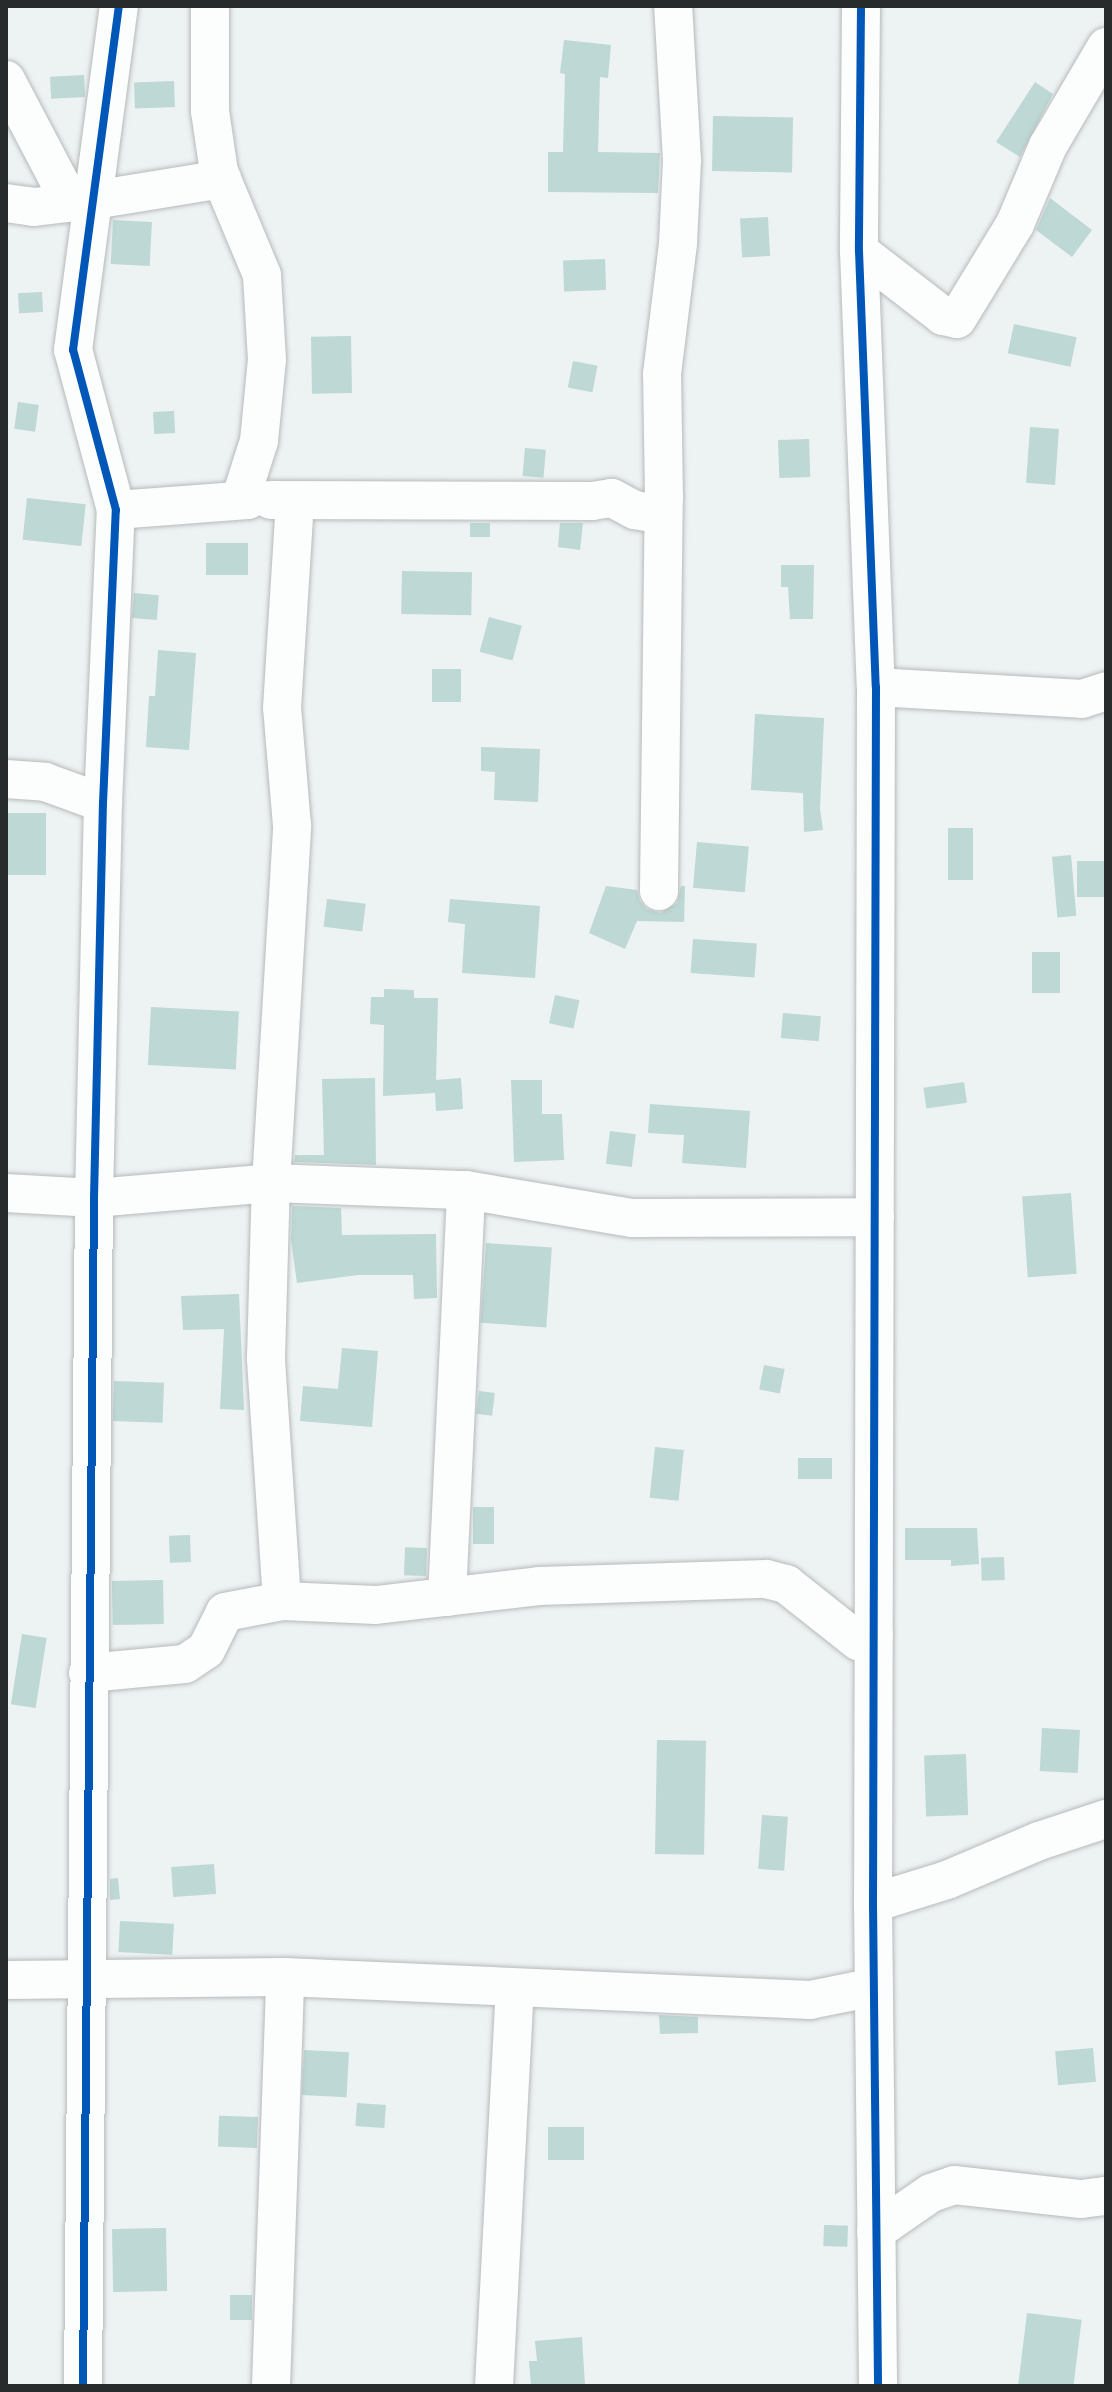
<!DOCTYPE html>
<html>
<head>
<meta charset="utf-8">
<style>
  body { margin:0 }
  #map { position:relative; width:1112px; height:2392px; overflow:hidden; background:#edf2f3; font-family:Rubik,sans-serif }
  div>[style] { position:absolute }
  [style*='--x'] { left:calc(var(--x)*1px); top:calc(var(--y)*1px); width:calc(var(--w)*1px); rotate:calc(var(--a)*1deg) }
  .building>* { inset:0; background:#bdd8d5; transform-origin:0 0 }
  .roads { filter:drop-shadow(0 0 2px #b7babb) drop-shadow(0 0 2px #b7babb) }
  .minor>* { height:38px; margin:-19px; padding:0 19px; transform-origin:19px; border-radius:19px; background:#fcfdfd }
  .cycleway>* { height:8px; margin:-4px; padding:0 4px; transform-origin:4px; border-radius:4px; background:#0057b8 }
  span { translate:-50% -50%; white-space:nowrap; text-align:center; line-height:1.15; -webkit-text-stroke:7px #fff; paint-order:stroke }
  .frame { position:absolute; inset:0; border:8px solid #282b2c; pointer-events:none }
</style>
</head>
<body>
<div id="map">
  <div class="building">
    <i style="clip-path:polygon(564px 40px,611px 45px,608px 78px,600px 77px,598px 152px,660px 153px,658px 193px,548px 192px,548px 152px,563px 152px,565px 74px,560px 73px)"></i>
    <i style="left:84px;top:75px;width:22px;height:34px;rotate:87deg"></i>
    <i style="left:174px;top:81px;width:26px;height:40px;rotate:88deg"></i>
    <i style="clip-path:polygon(1035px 82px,1053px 94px,1020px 157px,996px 142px)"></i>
    <i style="left:713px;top:116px;width:80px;height:55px;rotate:1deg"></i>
    <i style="clip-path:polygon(1050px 198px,1092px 230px,1072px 257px,1036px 230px)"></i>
    <i style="left:768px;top:217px;width:39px;height:28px;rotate:87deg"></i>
    <i style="left:113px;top:220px;width:39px;height:44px;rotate:3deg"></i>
    <i style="left:605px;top:259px;width:31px;height:42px;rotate:88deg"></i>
    <i style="left:42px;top:292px;width:20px;height:24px;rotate:87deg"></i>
    <i style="left:1014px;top:324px;width:64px;height:30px;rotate:12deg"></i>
    <i style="left:351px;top:336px;width:57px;height:40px;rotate:89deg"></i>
    <i style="left:573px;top:361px;width:25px;height:27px;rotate:11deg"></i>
    <i style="left:18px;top:402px;width:21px;height:27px;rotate:8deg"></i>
    <i style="left:174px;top:411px;width:22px;height:21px;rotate:87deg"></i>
    <i style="left:1030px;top:427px;width:29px;height:56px;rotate:4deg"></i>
    <i style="left:809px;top:439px;width:38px;height:31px;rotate:88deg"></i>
    <i style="left:525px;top:448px;width:21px;height:28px;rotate:5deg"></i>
    <i style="left:27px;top:498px;width:59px;height:42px;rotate:6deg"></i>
    <i style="left:470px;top:523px;width:20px;height:14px"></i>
    <i style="clip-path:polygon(560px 523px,583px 523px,580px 550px,558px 547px)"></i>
    <i style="left:206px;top:543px;width:42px;height:32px"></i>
    <i style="clip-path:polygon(781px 565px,814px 565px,813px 619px,790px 619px,788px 587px,781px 587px)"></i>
    <i style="left:402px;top:571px;width:70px;height:43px;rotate:1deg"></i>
    <i style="left:134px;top:593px;width:25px;height:25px;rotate:5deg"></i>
    <i style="left:489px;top:617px;width:34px;height:36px;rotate:15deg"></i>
    <i style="clip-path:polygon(158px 650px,196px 653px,189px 750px,146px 747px,149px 696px,155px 696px)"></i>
    <i style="left:432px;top:669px;width:29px;height:33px"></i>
    <i style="clip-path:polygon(755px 714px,824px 718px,820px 809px,823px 830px,804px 832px,803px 793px,751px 790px)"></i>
    <i style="clip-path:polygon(481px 747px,540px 749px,538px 802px,494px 800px,495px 772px,481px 771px)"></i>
    <i style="left:6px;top:813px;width:40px;height:62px"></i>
    <i style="left:948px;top:828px;width:25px;height:52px"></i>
    <i style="left:697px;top:842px;width:52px;height:46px;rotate:5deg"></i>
    <i style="left:1071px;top:855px;width:61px;height:19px;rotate:85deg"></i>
    <i style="left:1106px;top:861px;width:36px;height:29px;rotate:90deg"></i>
    <i style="clip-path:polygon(606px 886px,637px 890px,640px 901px,647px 909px,660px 913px,677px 903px,681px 886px,685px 886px,684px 922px,637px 921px,625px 949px,589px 933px)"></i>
    <i style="left:327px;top:899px;width:39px;height:28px;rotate:7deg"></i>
    <i style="clip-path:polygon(450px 899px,540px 906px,535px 978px,462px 973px,465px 924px,448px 922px)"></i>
    <i style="left:693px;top:939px;width:64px;height:34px;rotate:4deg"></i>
    <i style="left:1032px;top:952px;width:28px;height:41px"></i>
    <i style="clip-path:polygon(384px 989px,414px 990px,414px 998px,438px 998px,436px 1080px,461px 1078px,463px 1109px,436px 1111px,435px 1093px,383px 1096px,384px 1025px,370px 1024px,371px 997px,384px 997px)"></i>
    <i style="left:555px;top:995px;width:25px;height:29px;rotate:12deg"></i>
    <i style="left:151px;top:1007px;width:88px;height:58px;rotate:3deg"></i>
    <i style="left:783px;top:1013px;width:38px;height:25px;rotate:5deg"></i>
    <i style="clip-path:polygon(375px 1078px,376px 1165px,294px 1162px,295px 1155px,324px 1155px,322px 1079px)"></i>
    <i style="clip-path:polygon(511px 1080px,542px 1080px,542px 1114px,562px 1114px,564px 1160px,514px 1162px)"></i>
    <i style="left:964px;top:1082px;width:21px;height:41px;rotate:82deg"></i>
    <i style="clip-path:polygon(650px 1104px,750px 1111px,746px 1168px,682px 1163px,684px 1135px,648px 1133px)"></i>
    <i style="left:610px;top:1131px;width:26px;height:33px;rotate:7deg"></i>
    <i style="left:1071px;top:1193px;width:81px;height:49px;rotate:86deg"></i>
    <i style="clip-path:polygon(292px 1206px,341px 1208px,342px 1235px,436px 1234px,437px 1298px,414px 1299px,413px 1275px,358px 1275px,297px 1283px,291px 1240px)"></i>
    <i style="left:486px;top:1243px;width:66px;height:80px;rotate:4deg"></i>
    <i style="clip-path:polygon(239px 1294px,244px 1410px,220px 1409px,224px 1329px,183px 1330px,181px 1296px)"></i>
    <i style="clip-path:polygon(342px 1348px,378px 1351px,372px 1427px,300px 1421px,303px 1386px,338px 1389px)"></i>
    <i style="left:764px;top:1365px;width:21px;height:25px;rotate:11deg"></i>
    <i style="left:114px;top:1381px;width:50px;height:40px;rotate:2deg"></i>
    <i style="left:479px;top:1391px;width:16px;height:23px;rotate:7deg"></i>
    <i style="left:655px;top:1447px;width:29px;height:51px;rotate:6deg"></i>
    <i style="left:798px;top:1458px;width:34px;height:21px"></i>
    <i style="left:473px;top:1507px;width:21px;height:37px"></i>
    <i style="clip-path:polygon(905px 1528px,977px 1528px,979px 1564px,951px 1566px,951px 1560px,905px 1560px)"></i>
    <i style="left:190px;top:1535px;width:27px;height:21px;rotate:88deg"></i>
    <i style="left:427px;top:1548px;width:28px;height:22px;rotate:92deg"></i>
    <i style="left:1004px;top:1557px;width:23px;height:23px;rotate:88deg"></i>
    <i style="left:163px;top:1580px;width:44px;height:51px;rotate:89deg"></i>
    <i style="left:22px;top:1634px;width:25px;height:71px;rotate:9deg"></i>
    <i style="left:1042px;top:1728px;width:38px;height:43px;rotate:3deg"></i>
    <i style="left:657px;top:1740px;width:49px;height:114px;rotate:1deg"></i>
    <i style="left:966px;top:1754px;width:61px;height:42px;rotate:88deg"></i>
    <i style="left:762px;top:1815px;width:26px;height:54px;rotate:4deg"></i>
    <i style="left:214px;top:1864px;width:30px;height:43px;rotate:86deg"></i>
    <i style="clip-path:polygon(118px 1878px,120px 1899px,110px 1900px,110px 1879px)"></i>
    <i style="left:120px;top:1921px;width:54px;height:31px;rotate:3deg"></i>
    <i style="clip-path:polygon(659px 2015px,698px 2017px,698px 2033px,660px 2034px)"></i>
    <i style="left:1093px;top:2048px;width:34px;height:38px;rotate:85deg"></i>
    <i style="left:304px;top:2050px;width:45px;height:45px;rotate:3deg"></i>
    <i style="left:357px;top:2103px;width:29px;height:23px;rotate:4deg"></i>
    <i style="left:258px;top:2117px;width:31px;height:39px;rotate:92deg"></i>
    <i style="left:548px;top:2127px;width:36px;height:33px"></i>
    <i style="left:824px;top:2225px;width:24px;height:21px;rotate:2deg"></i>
    <i style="left:166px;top:2228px;width:63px;height:54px;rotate:89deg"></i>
    <i style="left:230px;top:2295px;width:22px;height:25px"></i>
    <i style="left:1027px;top:2313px;width:55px;height:74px;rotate:7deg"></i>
    <i style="clip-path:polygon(582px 2337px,585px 2386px,531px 2386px,529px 2361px,537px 2361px,535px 2341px)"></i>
  </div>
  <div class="roads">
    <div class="minor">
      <i style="--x:861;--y:6;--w:245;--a:90.5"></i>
      <i style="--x:859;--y:251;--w:436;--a:87.8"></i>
      <i style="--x:876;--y:687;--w:1216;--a:90.14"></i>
      <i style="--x:873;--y:1903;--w:483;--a:89.4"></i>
      <i style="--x:6;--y:80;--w:114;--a:62.3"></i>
      <i style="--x:59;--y:181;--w:23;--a:75"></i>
      <i style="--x:6;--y:203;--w:28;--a:8"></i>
      <i style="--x:34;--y:207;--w:60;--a:-6.7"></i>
      <i style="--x:94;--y:200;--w:130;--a:-9.3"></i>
      <i style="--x:859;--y:251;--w:106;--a:37.7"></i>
      <i style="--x:943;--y:316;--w:14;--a:12"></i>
      <i style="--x:957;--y:319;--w:111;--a:-58.6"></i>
      <i style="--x:1015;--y:224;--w:85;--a:-67.1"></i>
      <i style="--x:1048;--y:146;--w:115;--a:-59.6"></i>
      <i style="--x:271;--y:500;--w:321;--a:0.2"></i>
      <i style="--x:592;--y:501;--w:20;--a:-9"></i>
      <i style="--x:612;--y:498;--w:26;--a:28"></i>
      <i style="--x:635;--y:510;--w:23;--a:10"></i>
      <i style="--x:658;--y:514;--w:17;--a:-69"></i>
      <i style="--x:116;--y:510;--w:132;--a:-4.3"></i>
      <i style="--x:248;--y:500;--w:10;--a:-119"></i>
      <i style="--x:243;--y:491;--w:52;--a:-72.3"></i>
      <i style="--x:259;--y:441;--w:81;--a:-84.4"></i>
      <i style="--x:267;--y:360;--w:85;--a:-93.4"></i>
      <i style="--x:262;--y:275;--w:112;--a:-112.7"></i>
      <i style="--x:219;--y:172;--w:62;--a:-98.4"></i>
      <i style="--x:210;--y:111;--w:105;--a:-90"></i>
      <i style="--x:876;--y:687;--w:206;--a:3.3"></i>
      <i style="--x:1082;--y:699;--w:25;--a:-18"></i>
      <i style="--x:6;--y:779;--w:39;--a:4"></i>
      <i style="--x:45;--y:782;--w:62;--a:19.9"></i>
      <i style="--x:659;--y:891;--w:393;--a:-89.3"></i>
      <i style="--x:664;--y:498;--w:124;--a:-90.9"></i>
      <i style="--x:662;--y:374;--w:132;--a:-83"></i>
      <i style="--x:678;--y:243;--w:83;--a:-87.2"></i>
      <i style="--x:682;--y:160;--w:154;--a:-93.3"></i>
      <i style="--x:6;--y:1193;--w:88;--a:3.3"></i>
      <i style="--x:94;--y:1198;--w:178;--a:-4.8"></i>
      <i style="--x:271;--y:1183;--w:195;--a:2.1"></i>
      <i style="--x:466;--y:1190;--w:168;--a:9.6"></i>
      <i style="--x:632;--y:1218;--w:243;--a:-0.2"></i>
      <i style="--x:447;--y:1597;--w:407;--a:-87.3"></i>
      <i style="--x:282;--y:1601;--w:244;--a:-93.8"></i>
      <i style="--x:266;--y:1358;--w:175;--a:-88.4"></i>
      <i style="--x:271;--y:1183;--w:358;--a:-86.6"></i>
      <i style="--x:292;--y:826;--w:118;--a:-94.8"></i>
      <i style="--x:282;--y:708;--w:208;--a:-86.4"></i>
      <i style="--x:88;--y:1673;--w:97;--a:-5.3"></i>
      <i style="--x:185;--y:1664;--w:25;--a:-34"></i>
      <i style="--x:206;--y:1650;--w:42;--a:-63.4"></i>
      <i style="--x:225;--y:1612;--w:58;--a:-10.9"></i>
      <i style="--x:282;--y:1601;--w:94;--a:2.4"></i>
      <i style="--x:376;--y:1605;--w:164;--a:-6.6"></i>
      <i style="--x:539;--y:1586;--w:227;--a:-1.8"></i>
      <i style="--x:766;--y:1579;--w:21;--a:14"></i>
      <i style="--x:786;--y:1584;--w:92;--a:38.4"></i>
      <i style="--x:858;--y:1641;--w:17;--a:-21"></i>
      <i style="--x:873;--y:1903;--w:77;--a:-17.3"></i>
      <i style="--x:947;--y:1880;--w:100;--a:-23"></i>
      <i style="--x:1039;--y:1841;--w:71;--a:-18.2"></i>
      <i style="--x:6;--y:1980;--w:279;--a:-0.6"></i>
      <i style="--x:285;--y:1977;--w:526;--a:2.51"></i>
      <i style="--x:810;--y:2000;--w:65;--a:-11.5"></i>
      <i style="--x:876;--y:2231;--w:67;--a:-34.6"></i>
      <i style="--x:931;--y:2193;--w:24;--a:-19"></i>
      <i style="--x:954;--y:2185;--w:128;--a:6.3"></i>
      <i style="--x:1081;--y:2199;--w:25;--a:-7"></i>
      <i style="--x:83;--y:2386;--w:1188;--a:-89.47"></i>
      <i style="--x:94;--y:1198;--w:395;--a:-88.7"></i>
      <i style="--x:103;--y:803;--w:293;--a:-87.5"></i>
      <i style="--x:116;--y:510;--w:166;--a:-105"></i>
      <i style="--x:73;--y:350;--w:347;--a:-82.4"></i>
      <i style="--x:271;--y:2386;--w:409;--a:-88"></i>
      <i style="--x:494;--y:2386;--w:398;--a:-87"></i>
    </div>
  </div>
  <div class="cycleway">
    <i style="--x:861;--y:6;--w:245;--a:90.5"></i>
    <i style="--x:859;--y:251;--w:436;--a:87.8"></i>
    <i style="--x:876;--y:687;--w:1216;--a:90.14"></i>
    <i style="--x:873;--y:1903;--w:483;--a:89.4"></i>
    <i style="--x:83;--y:2386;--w:1188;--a:-89.47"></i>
    <i style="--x:94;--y:1198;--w:395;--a:-88.7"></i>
    <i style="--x:103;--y:803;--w:293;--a:-87.5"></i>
    <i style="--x:116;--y:510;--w:166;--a:-105"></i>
    <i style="--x:73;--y:350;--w:347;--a:-82.4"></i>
  </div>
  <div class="frame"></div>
</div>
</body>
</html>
